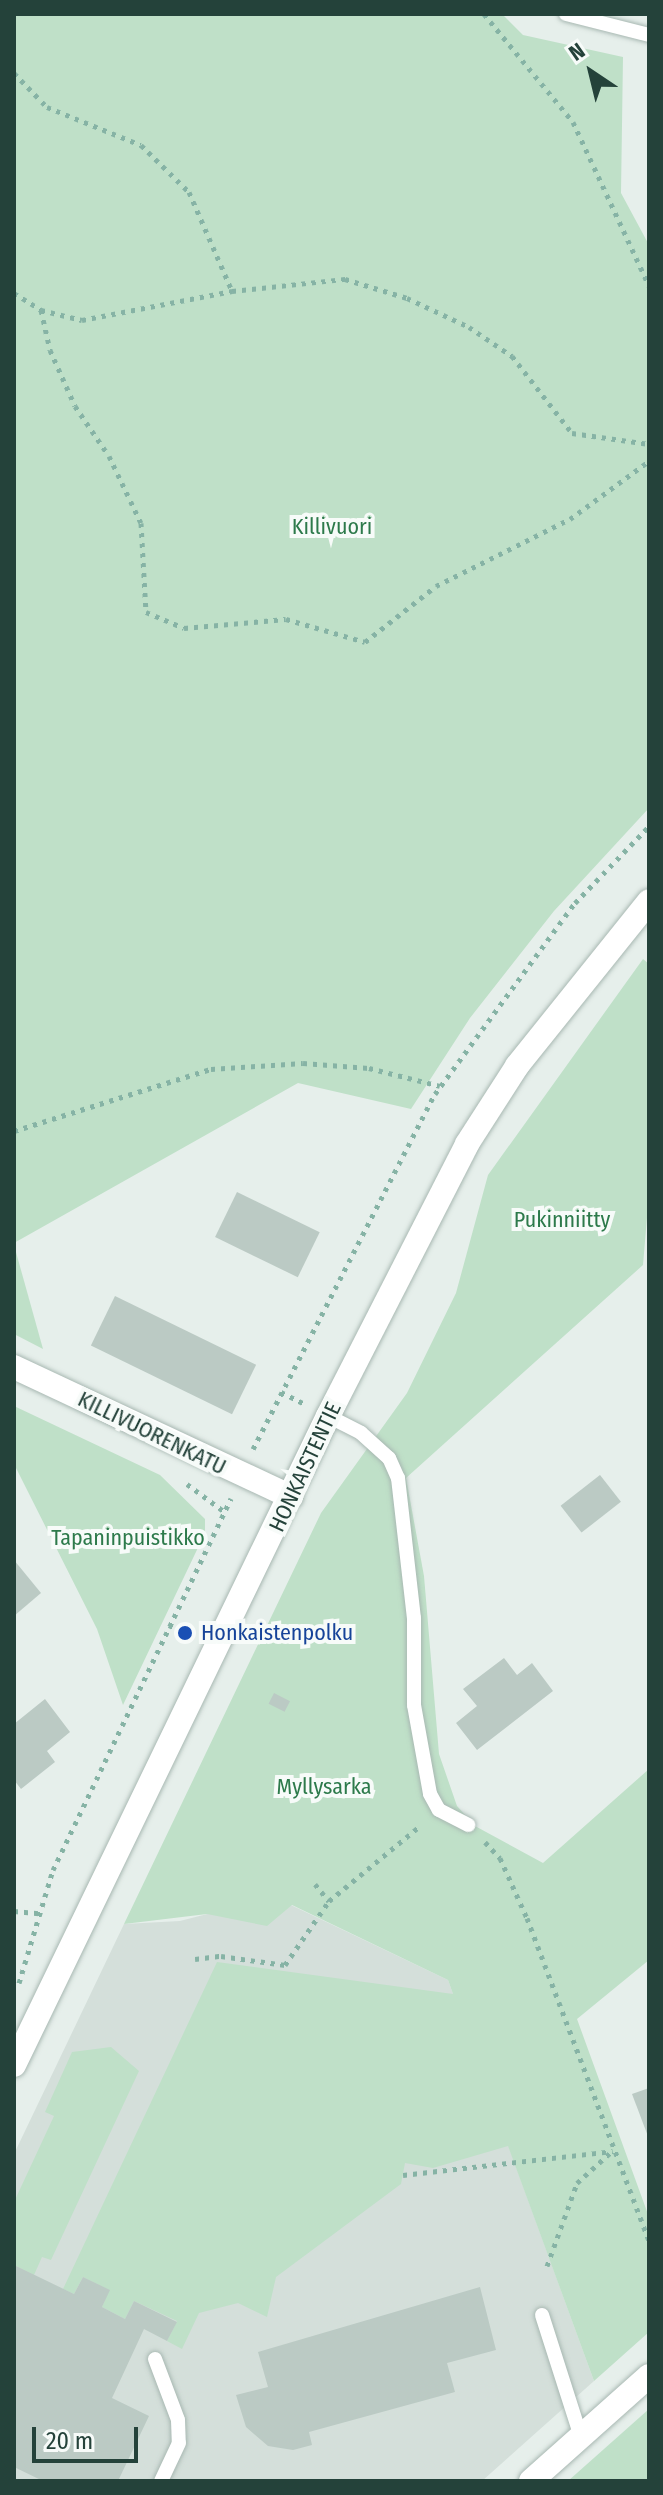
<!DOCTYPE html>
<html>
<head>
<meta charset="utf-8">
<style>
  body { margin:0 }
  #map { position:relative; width:663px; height:2495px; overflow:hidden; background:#e6efeb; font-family:"Fira Sans Condensed",sans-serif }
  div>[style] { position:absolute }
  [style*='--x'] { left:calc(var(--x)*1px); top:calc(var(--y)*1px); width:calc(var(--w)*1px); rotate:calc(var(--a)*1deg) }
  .built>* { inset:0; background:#d4dfda }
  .green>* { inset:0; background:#bfe0c8 }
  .building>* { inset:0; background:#bbcac4; transform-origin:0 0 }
  .path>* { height:5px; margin-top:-2.5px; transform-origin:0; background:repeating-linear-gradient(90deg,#86b3a5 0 4px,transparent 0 10px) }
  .roads { filter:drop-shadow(0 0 2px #a8b8b2) drop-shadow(0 0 2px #a8b8b2) }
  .service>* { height:14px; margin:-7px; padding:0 7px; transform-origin:7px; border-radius:7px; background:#fff }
  .minor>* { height:24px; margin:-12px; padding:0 12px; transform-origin:12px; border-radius:12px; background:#fff }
  .tertiary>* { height:24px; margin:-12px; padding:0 12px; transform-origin:12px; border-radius:12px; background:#fff }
  .dots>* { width:22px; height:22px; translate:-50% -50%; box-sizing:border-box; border:4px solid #f7fbf9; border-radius:50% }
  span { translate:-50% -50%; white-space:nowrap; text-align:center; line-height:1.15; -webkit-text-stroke:8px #f7fbf9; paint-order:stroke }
  .park-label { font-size:22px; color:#2d7a4b }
  .street-label { font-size:22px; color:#24423a }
  .transit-label { font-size:22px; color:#164399 }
  .left { translate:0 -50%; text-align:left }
  .frame { position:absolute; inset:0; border:16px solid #24423a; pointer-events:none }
  .north { position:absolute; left:551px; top:32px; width:80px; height:80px; -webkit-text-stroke:6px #f7fbf9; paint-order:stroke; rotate:325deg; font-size:22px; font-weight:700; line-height:32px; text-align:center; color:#24423a }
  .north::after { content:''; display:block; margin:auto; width:28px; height:36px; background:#24423a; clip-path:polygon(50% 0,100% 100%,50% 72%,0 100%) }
  .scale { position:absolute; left:32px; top:2427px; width:106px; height:36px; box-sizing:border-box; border:4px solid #24423a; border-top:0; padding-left:10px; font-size:24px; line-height:28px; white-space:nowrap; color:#24423a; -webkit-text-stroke:6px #f7fbf9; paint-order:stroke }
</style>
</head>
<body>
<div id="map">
  <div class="built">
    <i style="clip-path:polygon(274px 1897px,448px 1980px,594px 2381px,482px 2481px,14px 2481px,14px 2154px,124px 1924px,180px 1921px)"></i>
  </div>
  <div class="green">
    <i style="clip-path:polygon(14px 14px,502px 14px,523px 35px,623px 57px,621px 193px,649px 245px,649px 808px,554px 911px,470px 1018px,411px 1109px,298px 1083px,14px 1243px)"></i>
    <i style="clip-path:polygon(643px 959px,649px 964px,649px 1194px,643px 1265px,406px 1478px,424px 1576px,439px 1754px,457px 1806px,475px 1826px,543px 1863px,649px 1769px,649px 1960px,577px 2019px,649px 2217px,649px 2332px,594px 2381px,508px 2146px,433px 2168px,405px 2163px,401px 2184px,276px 2277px,267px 2317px,238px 2303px,199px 2313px,182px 2349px,167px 2341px,177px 2321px,134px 2301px,125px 2319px,102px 2307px,109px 2290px,83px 2277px,74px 2294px,63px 2289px,217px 1962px,453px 1994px,448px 1980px,292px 1905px,267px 1926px,207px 1914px,124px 1924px,321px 1513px,407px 1393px,456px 1293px,488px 1175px)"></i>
    <i style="clip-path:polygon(14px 1245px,43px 1349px,14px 1334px)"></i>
    <i style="clip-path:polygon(14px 1406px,160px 1475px,205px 1519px,205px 1533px,123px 1705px,97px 1629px,14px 1464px)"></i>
    <i style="clip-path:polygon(111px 2047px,139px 2071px,51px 2260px,42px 2257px,34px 2275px,14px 2265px,14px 2202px,54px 2116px,45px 2112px,72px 2052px)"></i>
    <i style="clip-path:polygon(649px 2409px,649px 2481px,568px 2481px)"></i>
  </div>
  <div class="building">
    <i style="left:237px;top:1192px;width:92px;height:50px;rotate:26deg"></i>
    <i style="left:115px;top:1296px;width:157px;height:55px;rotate:26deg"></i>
    <i style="left:600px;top:1475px;width:34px;height:50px;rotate:52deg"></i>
    <i style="clip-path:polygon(14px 1560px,41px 1593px,14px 1616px)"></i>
    <i style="clip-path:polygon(504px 1658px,517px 1675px,532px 1663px,553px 1691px,477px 1750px,456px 1723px,477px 1706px,463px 1689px)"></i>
    <i style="left:274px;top:1693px;width:18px;height:12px;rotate:27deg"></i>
    <i style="clip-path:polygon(45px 1699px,70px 1732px,47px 1751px,55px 1762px,21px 1789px,14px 1780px,14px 1724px)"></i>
    <i style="clip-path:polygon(649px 2088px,649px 2139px,632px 2094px)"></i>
    <i style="clip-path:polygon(14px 2265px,74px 2294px,83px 2277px,110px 2290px,102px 2307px,125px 2319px,134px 2301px,177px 2322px,167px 2341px,144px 2329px,112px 2398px,149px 2416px,118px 2481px,43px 2481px,14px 2467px)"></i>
    <i style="clip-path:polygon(480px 2287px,496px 2350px,447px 2363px,455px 2392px,309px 2432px,312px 2445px,293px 2450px,268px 2446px,246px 2427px,236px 2395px,268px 2387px,258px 2352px)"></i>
  </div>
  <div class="path">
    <i style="--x:484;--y:14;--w:140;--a:50.5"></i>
    <i style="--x:573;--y:122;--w:181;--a:65.1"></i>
    <i style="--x:14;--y:73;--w:47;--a:45.9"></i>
    <i style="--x:47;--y:107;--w:101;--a:22"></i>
    <i style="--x:141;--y:145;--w:67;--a:44.4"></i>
    <i style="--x:189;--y:192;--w:108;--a:66.5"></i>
    <i style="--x:14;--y:293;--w:32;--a:32"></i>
    <i style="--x:41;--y:310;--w:42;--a:13.7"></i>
    <i style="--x:82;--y:320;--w:153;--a:-10.9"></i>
    <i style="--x:232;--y:291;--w:114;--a:-6.1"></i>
    <i style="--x:345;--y:279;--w:65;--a:17"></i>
    <i style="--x:407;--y:298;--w:68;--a:25.1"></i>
    <i style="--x:469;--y:327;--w:52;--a:34"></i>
    <i style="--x:512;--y:356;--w:98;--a:52.1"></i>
    <i style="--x:572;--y:433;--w:78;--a:8.1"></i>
    <i style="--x:41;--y:310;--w:41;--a:77.3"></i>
    <i style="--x:50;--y:350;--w:61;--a:65.9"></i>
    <i style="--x:75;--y:406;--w:60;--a:55.8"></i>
    <i style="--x:109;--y:456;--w:74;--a:64.5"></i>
    <i style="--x:141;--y:523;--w:89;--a:86.8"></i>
    <i style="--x:146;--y:612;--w:41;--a:22.8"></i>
    <i style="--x:184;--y:628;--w:102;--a:-5"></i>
    <i style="--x:286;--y:619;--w:82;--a:16.2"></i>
    <i style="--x:365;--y:642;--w:90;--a:-38.3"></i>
    <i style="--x:436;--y:586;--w:150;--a:-26.6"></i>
    <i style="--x:570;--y:519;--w:98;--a:-36.3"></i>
    <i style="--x:14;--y:1131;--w:207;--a:-17.5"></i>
    <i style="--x:211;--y:1069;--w:92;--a:-3.7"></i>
    <i style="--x:303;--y:1063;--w:66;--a:4.3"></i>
    <i style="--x:369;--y:1068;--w:73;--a:14.2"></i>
    <i style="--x:281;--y:1392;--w:25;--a:27"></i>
    <i style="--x:253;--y:1449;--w:399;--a:-62.9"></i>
    <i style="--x:435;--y:1094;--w:237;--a:-53.8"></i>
    <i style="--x:575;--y:903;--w:107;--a:-46.1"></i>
    <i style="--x:187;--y:1484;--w:47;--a:36.4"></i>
    <i style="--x:169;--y:1625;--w:18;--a:27"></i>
    <i style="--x:485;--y:1842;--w:22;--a:47"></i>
    <i style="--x:500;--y:1858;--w:66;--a:65.8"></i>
    <i style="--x:527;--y:1918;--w:345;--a:69.3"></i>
    <i style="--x:315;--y:1884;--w:22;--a:51"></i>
    <i style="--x:14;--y:1911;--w:25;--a:5"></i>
    <i style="--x:195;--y:1959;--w:26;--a:-7"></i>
    <i style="--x:221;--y:1956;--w:65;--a:8"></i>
    <i style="--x:285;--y:1965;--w:78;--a:-55.5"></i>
    <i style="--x:329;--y:1901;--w:118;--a:-39.5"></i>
    <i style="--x:19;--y:1983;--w:118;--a:-73.3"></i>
    <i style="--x:53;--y:1870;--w:412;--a:-64.4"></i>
    <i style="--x:403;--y:2175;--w:211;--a:-6.5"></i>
    <i style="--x:547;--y:2266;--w:88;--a:-70.1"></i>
    <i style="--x:577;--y:2183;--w:47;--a:-42.4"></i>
  </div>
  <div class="roads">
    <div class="service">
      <i style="--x:566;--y:14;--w:86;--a:14.2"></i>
      <i style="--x:328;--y:1416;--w:37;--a:27"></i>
      <i style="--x:361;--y:1433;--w:38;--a:42"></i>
      <i style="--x:389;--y:1458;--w:22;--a:66"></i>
      <i style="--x:398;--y:1478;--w:141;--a:83.5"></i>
      <i style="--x:414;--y:1618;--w:87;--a:90"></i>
      <i style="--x:414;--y:1705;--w:90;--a:79.8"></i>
      <i style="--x:430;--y:1794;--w:18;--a:61"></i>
      <i style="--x:439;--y:1810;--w:33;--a:27"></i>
      <i style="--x:542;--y:2315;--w:128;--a:72.3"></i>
      <i style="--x:155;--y:2359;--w:65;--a:69.3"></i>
      <i style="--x:178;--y:2420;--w:23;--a:88"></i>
      <i style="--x:179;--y:2443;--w:42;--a:115.3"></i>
    </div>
    <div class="minor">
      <i style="--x:14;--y:1367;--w:306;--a:25.1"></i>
      <i style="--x:531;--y:2481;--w:158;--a:-41.7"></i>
    </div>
    <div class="tertiary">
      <i style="--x:14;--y:2065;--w:721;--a:-64.18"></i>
      <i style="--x:328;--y:1416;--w:305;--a:-62.9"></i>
      <i style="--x:467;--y:1144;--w:93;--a:-57.3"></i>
      <i style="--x:517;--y:1066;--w:211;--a:-51.3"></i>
    </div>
  </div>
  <div class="dots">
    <i style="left:185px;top:1633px;background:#1a4fb4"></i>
  </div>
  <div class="park-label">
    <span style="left:332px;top:527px">Killivuori</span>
    <span style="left:562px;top:1220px">Pukinniitty</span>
    <span style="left:128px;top:1538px">Tapaninpuistikko</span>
    <span style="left:324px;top:1787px">Myllysarka</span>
  </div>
  <div class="street-label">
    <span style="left:152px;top:1433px;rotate:26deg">KILLIVUORENKATU</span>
    <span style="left:305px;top:1467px;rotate:-65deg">HONKAISTENTIE</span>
  </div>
  <div class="transit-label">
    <span class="left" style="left:201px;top:1633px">Honkaistenpolku</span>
  </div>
  <div class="frame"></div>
  <div class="north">N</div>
  <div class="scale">20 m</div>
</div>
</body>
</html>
